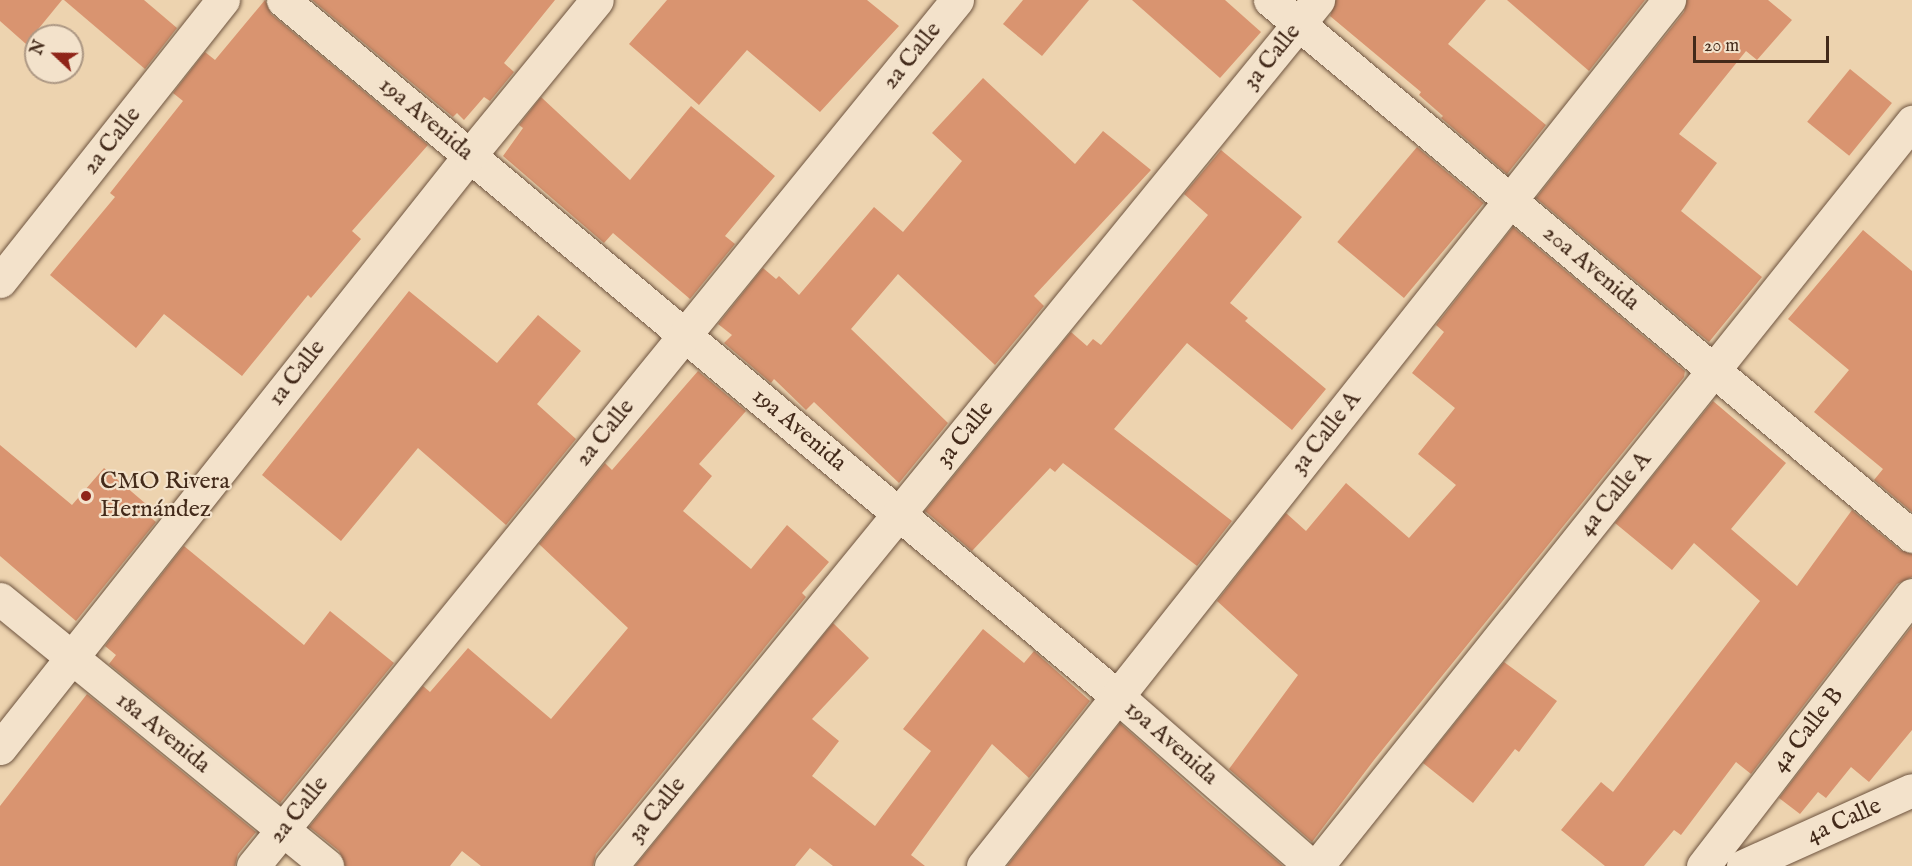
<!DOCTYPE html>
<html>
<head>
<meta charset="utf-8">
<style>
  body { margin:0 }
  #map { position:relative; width:1912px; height:866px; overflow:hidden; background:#edd3af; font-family:"IM FELL English",serif }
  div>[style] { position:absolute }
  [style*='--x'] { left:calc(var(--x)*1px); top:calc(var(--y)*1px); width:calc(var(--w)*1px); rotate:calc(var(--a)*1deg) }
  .building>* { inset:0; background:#d99470; transform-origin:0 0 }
  .roads { filter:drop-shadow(0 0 2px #6e543f) drop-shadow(0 0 2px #6e543f) }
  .minor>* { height:33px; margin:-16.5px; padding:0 16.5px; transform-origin:16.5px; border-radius:16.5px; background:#f3e2cb }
  .tertiary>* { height:33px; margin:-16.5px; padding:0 16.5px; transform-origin:16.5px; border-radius:16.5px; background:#f3e2cb }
  .dots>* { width:16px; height:16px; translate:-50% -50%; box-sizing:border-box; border:3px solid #f3e2cb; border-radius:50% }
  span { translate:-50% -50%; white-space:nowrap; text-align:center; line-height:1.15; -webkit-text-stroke:4.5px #f3e2cb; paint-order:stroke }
  .street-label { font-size:24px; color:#432a1a }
  .poi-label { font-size:24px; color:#432a1a }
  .left { translate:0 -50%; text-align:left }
  .north { position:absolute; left:24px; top:24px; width:60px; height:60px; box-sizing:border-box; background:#f3e2cb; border:2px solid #ad9884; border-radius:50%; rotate:292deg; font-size:16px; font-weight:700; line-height:24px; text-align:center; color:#432a1a }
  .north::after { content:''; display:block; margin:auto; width:21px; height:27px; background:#8f2418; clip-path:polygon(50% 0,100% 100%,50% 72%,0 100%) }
  .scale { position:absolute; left:1693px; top:36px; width:136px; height:27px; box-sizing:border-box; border:3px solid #432a1a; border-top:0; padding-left:8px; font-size:18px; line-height:21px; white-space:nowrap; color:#432a1a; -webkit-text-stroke:4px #f3e2cb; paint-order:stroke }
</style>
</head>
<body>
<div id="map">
  <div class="building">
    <i style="clip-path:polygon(0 0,62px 0,26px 44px,0 21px)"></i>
    <i style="clip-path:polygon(64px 0,144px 0,177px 28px,145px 69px)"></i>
    <i style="clip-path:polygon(265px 0,271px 14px,428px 145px,352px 231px,361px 239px,311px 298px,308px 295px,242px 376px,164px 314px,136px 348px,50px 275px,115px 197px,110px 193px,183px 101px,173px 93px,205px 52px,215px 60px)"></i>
    <i style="clip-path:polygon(312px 0,555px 0,504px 63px,514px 72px,490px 101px,484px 97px,464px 120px,457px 113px,453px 117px)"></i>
    <i style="clip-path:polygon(667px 0,867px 0,899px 26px,820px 112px,747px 50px,699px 105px,629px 44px)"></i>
    <i style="clip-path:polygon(1023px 0,1089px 0,1042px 56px,1003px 24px)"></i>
    <i style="clip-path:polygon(1132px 0,1225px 0,1261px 32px,1220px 78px)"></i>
    <i style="clip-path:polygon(1336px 0,1486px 0,1448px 44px,1546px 125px,1507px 174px,1441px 118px,1443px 116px,1419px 95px,1421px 92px,1330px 16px)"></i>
    <i style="clip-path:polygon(1507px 0,1645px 0,1589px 71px)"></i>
    <i style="clip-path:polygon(1687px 0,1768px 0,1792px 20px,1757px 60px,1746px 51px,1679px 134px,1717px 163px,1681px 211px,1762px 277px,1709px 342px,1536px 198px,1684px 12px)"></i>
    <i style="left:1850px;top:69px;width:54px;height:68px;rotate:39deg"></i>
    <i style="clip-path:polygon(983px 78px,1075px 164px,1103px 131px,1151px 170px,1034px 296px,1044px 306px,995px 365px,898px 274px,851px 329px,948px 423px,899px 483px,814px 402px,806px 410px,774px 379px,771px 383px,724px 343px,732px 335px,718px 324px,763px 268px,776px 279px,779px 276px,799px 295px,874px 207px,903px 232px,962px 161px,932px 133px)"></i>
    <i style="clip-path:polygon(541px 97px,630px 180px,691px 106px,775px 176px,725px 236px,735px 244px,690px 299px,613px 233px,604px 243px,503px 156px,523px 128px,519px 125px)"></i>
    <i style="left:1417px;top:147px;width:87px;height:124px;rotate:40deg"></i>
    <i style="clip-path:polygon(1221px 150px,1302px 217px,1230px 303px,1248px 318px,1245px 321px,1326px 389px,1292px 430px,1187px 343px,1114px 429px,1232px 521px,1197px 566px,1063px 463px,1055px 472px,1050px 468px,972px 551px,925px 511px,1071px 332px,1087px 346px,1093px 339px,1101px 345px,1208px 215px,1184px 194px)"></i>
    <i style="clip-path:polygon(1513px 227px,1685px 371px,1684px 377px,1374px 760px,1312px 842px,1229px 769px,1298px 675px,1217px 601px,1286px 513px,1306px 531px,1346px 483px,1409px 538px,1456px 485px,1418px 454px,1455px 408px,1412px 373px,1444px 332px,1436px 325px)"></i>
    <i style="clip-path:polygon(1863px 230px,1912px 271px,1912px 512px,1874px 480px,1883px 469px,1814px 412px,1849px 370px,1788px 319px)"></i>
    <i style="clip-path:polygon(409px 291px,497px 363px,538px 315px,581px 351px,537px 404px,576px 439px,506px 525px,418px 448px,341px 541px,262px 475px)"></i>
    <i style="clip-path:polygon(698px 371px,746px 411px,699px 464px,712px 476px,683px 511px,751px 569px,787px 525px,829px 562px,802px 593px,806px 597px,596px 854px,593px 866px,481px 866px,462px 851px,450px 866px,345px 866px,339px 851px,309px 827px,423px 686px,430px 692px,468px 648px,551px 719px,628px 628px,539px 544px,605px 463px,612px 470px)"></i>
    <i style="clip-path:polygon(1713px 401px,1786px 463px,1731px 529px,1797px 586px,1852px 510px,1900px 550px,1912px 554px,1912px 577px,1897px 584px,1751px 774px,1736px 762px,1681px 835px,1674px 830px,1644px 866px,1605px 866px,1561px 830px,1601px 782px,1613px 792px,1760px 601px,1694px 543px,1672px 570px,1615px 523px)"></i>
    <i style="clip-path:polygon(0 445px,72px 505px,104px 468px,153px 510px,149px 516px,156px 522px,76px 621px,0 556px)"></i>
    <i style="clip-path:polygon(184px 546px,304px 645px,330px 611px,394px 663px,280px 803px,109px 664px,116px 655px,105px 646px)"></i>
    <i style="clip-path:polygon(833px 623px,869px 658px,812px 719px,839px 741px,812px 776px,875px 826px,931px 751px,903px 729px,983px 629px,1024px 663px,1034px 651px,1090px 701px,1029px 778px,992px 744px,911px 855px,925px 866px,833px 866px,810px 848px,795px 866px,635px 866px)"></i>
    <i style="clip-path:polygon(1912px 626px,1912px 730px,1869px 782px,1851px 767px,1826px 798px,1818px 792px,1800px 814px,1779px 798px)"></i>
    <i style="clip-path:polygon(1504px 662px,1557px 701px,1519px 752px,1515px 749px,1473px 803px,1423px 763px)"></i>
    <i style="clip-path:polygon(87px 694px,256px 832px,238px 854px,235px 866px,0 866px,0 806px)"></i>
    <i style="clip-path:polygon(1120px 723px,1206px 800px,1283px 866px,1007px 866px)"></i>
  </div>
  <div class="roads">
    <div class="minor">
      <i style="--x:283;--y:0;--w:1086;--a:39.85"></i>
      <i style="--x:1117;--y:696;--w:258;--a:41.2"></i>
      <i style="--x:1270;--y:0;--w:836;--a:39.86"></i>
      <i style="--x:0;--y:281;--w:359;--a:-51.6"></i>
      <i style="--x:0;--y:599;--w:422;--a:39.2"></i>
      <i style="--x:253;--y:866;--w:1116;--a:-50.89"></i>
      <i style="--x:611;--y:866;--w:1118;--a:-50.77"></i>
      <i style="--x:983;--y:866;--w:1105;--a:-51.62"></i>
      <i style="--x:1317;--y:866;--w:953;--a:-51.35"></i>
      <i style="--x:1703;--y:866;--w:342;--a:-52.4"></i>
      <i style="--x:1743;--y:866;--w:185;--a:-24.2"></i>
    </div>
    <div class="tertiary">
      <i style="--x:0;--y:748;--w:757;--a:-51.6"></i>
      <i style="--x:470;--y:155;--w:200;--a:-50.7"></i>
    </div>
  </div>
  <div class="dots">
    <i style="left:86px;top:496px;background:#8f2418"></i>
  </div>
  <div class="street-label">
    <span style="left:912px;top:56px;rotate:-51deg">2a Calle</span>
    <span style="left:1272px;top:57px;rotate:-51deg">3a Calle</span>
    <span style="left:426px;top:119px;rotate:40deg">19a Avenida</span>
    <span style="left:112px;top:141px;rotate:-52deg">2a Calle</span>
    <span style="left:1591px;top:268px;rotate:40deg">20a Avenida</span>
    <span style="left:297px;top:373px;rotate:-52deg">1a Calle</span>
    <span style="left:799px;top:430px;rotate:40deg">19a Avenida</span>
    <span style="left:605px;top:433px;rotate:-51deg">2a Calle</span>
    <span style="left:1326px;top:433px;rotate:-52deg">3a Calle A</span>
    <span style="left:965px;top:434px;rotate:-51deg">3a Calle</span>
    <span style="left:1615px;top:494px;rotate:-51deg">4a Calle A</span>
    <span style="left:1808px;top:730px;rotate:-52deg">4a Calle B</span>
    <span style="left:163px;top:733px;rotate:39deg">18a Avenida</span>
    <span style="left:1171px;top:743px;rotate:41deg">19a Avenida</span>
    <span style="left:299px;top:810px;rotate:-51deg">2a Calle</span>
    <span style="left:657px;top:810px;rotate:-51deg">3a Calle</span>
    <span style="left:1844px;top:821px;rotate:-24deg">4a Calle</span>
  </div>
  <div class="poi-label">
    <span class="left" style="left:100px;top:496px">CMO Rivera<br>Hernández</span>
  </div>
  <div class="north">N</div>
  <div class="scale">20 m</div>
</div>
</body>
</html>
